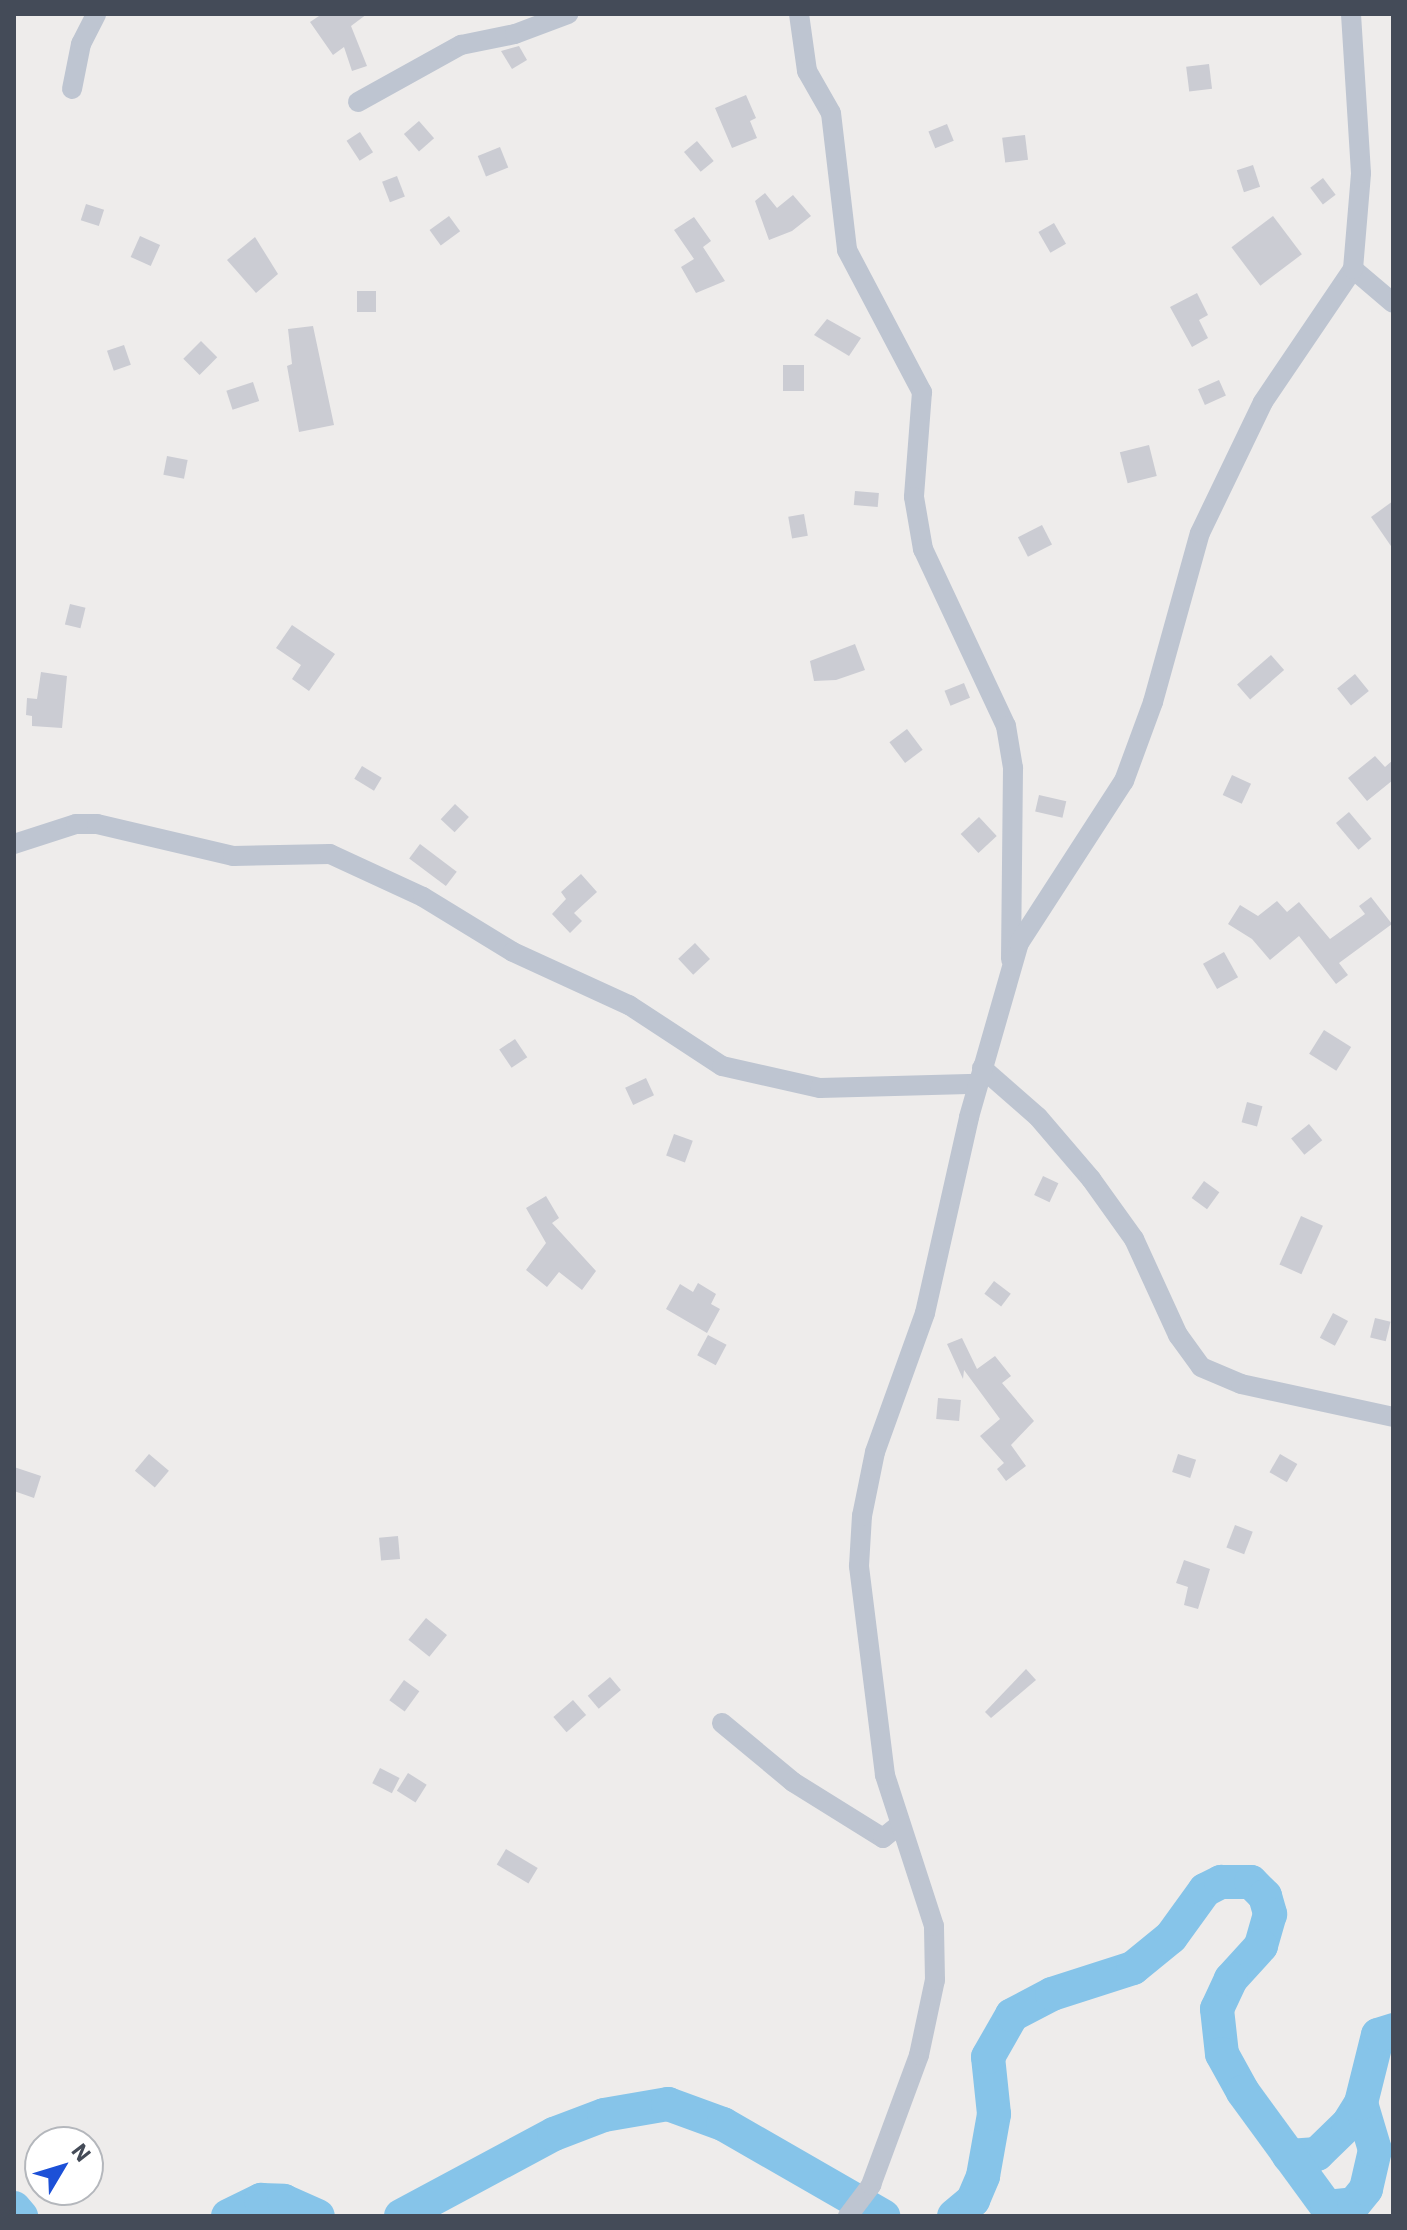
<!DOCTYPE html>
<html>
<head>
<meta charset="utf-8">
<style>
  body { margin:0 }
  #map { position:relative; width:1407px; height:2230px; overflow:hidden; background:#eeeceb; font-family:"IBM Plex Sans",sans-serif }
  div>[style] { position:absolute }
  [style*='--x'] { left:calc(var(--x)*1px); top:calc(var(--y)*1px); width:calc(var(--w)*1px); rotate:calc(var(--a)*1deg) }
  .river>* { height:34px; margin:-17px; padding:0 17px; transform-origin:17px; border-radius:17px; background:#86c4e9 }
  .building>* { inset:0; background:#cbccd3; transform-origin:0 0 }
  .street>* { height:20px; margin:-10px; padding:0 10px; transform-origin:10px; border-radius:10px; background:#bec5d1 }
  span { translate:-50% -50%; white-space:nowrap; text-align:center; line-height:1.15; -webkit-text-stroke:6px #fff; paint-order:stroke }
  .frame { position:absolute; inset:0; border:16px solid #444b58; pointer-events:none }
  .north { position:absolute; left:24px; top:2126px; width:80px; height:80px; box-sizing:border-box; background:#fff; border:2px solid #b4b7bc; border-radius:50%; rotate:52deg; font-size:22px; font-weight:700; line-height:32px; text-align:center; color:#444b58 }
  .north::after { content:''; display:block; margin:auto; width:28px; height:36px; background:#1c50d7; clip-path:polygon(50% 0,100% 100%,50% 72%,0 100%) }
</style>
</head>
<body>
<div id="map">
  <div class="river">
    <i style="--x:1289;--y:2156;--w:28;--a:-4"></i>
    <i style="--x:1317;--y:2154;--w:43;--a:-44.1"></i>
    <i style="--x:1348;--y:2124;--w:25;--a:-58"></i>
    <i style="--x:14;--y:2208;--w:11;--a:49"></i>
    <i style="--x:228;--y:2216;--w:37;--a:-26"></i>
    <i style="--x:261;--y:2200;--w:23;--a:2"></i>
    <i style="--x:284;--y:2201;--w:37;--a:24"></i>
    <i style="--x:401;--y:2216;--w:174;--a:-28.2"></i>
    <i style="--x:554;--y:2134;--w:53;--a:-20.8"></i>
    <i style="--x:604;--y:2115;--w:65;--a:-9.8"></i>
    <i style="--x:668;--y:2104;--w:59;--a:20"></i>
    <i style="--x:723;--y:2124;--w:185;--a:29.9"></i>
    <i style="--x:954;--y:2216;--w:25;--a:-40"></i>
    <i style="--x:973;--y:2200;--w:26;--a:-67"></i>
    <i style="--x:983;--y:2176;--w:63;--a:-79.9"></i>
    <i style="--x:994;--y:2114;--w:57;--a:-96"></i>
    <i style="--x:988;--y:2057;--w:48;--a:-60.3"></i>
    <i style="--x:1012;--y:2015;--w:45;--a:-27.7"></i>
    <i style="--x:1052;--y:1994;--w:85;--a:-17.8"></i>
    <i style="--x:1133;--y:1968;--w:49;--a:-39.2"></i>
    <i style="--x:1171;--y:1937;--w:58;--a:-54.1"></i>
    <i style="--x:1205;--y:1890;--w:18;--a:-27"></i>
    <i style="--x:1221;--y:1882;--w:30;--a:0"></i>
    <i style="--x:1251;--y:1882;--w:20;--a:45"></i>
    <i style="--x:1265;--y:1896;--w:19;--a:74"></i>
    <i style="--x:1270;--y:1914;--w:33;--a:106"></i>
    <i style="--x:1261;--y:1946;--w:45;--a:132.3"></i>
    <i style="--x:1231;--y:1979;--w:33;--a:115"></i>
    <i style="--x:1217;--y:2009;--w:45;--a:83.7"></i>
    <i style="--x:1222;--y:2054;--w:43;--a:61.1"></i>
    <i style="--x:1243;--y:2092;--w:142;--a:53.9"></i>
    <i style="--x:1327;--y:2207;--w:27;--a:-6"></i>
    <i style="--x:1354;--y:2204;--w:19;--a:-51"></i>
    <i style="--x:1366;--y:2189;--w:40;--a:-77"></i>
    <i style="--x:1375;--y:2150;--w:49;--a:-106.6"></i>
    <i style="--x:1361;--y:2103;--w:70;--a:-76"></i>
    <i style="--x:1378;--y:2035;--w:16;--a:-18"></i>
  </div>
  <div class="building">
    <i style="clip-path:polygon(322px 14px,367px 14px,351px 26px,367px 66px,352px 71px,344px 47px,333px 55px,310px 22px)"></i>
    <i style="clip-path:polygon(519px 46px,527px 60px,512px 69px,501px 51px)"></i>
    <i style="left:1209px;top:64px;width:25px;height:23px;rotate:83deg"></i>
    <i style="clip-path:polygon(746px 95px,756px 118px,750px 121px,757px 138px,732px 148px,715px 108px)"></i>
    <i style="left:419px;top:121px;width:23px;height:20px;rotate:49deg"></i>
    <i style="left:947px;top:124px;width:18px;height:20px;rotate:68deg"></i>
    <i style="left:360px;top:132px;width:24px;height:16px;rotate:57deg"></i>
    <i style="left:1025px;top:135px;width:25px;height:23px;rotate:83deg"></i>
    <i style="left:697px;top:141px;width:26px;height:17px;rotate:50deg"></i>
    <i style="left:500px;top:147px;width:22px;height:24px;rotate:68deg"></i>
    <i style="left:1253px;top:165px;width:23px;height:17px;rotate:72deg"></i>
    <i style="left:397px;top:176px;width:22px;height:16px;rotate:69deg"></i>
    <i style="left:1323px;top:178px;width:21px;height:16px;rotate:53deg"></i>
    <i style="clip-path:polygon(765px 193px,777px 208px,793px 195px,811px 216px,792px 231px,769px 240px,755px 201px)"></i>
    <i style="left:86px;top:204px;width:19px;height:17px;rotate:18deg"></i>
    <i style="left:449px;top:216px;width:19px;height:24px;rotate:54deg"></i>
    <i style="left:1273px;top:216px;width:48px;height:52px;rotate:53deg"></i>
    <i style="clip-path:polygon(694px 217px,711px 241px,703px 247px,725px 281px,696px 293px,681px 267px,694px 259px,674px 230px)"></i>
    <i style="left:1054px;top:223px;width:24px;height:18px;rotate:60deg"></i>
    <i style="left:140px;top:236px;width:22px;height:23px;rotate:24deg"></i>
    <i style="clip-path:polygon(255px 237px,278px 274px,256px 293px,227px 260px)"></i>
    <i style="left:357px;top:291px;width:19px;height:21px"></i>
    <i style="clip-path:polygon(1197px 293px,1208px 315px,1199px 320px,1208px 338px,1192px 347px,1170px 307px)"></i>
    <i style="clip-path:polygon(827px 319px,861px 338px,849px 356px,814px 335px)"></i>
    <i style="clip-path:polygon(313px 326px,334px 425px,299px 432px,287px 366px,292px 364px,288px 329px)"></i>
    <i style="left:201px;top:341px;width:23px;height:25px;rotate:45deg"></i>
    <i style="left:124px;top:345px;width:21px;height:18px;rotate:71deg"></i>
    <i style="left:804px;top:365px;width:26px;height:21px;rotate:90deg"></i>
    <i style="left:1219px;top:380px;width:17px;height:23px;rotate:66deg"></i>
    <i style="left:253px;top:382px;width:20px;height:28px;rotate:72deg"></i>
    <i style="left:1149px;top:445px;width:32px;height:30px;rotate:76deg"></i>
    <i style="left:167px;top:456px;width:21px;height:19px;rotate:11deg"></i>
    <i style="left:855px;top:491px;width:24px;height:14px;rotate:5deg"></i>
    <i style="clip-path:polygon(1393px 501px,1393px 549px,1371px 517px)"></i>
    <i style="left:804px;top:514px;width:22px;height:16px;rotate:80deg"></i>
    <i style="left:1042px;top:525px;width:22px;height:27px;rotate:63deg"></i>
    <i style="left:70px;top:604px;width:16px;height:21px;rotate:14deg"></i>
    <i style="clip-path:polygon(292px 625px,335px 654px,309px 691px,292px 679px,301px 665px,276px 648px)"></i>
    <i style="clip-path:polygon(855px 644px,865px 670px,836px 680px,814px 681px,810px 661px)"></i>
    <i style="left:1271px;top:655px;width:20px;height:45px;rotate:49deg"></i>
    <i style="clip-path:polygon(41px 672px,67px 676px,62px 728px,32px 726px,32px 716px,26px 715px,27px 698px,37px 699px)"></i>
    <i style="left:1355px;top:674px;width:22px;height:23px;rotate:51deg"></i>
    <i style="left:964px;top:683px;width:16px;height:21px;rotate:68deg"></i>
    <i style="left:907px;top:729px;width:26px;height:22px;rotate:53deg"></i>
    <i style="clip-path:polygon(1375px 756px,1385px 767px,1393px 760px,1393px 780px,1367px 801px,1348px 778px)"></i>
    <i style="left:362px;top:766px;width:23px;height:15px;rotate:31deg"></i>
    <i style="left:1232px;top:775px;width:21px;height:22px;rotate:25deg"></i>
    <i style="left:1039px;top:795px;width:28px;height:17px;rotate:13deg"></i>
    <i style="left:455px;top:804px;width:19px;height:21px;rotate:43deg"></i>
    <i style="left:1349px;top:812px;width:35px;height:17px;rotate:50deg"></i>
    <i style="left:979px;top:817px;width:26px;height:25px;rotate:47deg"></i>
    <i style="left:420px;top:844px;width:46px;height:18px;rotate:37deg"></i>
    <i style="clip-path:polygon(581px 874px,597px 892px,574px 913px,582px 921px,570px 933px,552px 914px,566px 899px,561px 892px)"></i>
    <i style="clip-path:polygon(1371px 897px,1392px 924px,1339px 963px,1348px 975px,1336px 984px,1299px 936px,1270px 960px,1252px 939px,1228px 924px,1240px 905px,1258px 916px,1277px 901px,1287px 912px,1299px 902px,1330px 939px,1365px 914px,1359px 906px)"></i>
    <i style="left:695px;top:943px;width:22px;height:23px;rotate:47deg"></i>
    <i style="left:1224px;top:952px;width:29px;height:24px;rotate:61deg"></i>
    <i style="left:1324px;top:1030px;width:32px;height:28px;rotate:32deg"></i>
    <i style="left:515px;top:1039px;width:22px;height:19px;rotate:56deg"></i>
    <i style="left:646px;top:1078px;width:19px;height:23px;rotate:65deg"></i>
    <i style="left:1247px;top:1102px;width:16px;height:21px;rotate:15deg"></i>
    <i style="left:1309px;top:1124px;width:21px;height:23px;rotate:51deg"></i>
    <i style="left:674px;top:1134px;width:20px;height:23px;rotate:20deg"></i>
    <i style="left:1043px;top:1176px;width:17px;height:21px;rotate:25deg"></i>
    <i style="left:1204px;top:1181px;width:19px;height:21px;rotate:36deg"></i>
    <i style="clip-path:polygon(546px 1196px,559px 1218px,552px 1223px,596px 1271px,582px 1290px,559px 1272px,547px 1287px,526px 1270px,546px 1243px,526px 1208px)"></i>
    <i style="left:1301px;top:1216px;width:24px;height:53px;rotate:24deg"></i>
    <i style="left:994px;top:1281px;width:21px;height:16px;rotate:37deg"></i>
    <i style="clip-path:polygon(698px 1283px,716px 1294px,711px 1304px,720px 1309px,707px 1333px,666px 1309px,680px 1284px,693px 1292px)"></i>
    <i style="left:1333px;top:1313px;width:17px;height:28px;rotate:28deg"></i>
    <i style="left:1375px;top:1318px;width:16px;height:20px;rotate:14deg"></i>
    <i style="left:708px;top:1335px;width:21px;height:23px;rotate:28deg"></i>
    <i style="clip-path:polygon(962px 1338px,977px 1369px,995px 1356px,1011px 1376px,1002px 1383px,1034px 1421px,1011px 1445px,1026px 1466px,1006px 1481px,997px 1469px,1004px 1463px,980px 1436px,1000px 1419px,964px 1370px,963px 1379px,947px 1344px)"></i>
    <i style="left:938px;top:1398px;width:23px;height:21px;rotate:5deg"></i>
    <i style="left:149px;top:1454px;width:26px;height:22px;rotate:40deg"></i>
    <i style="left:1178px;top:1454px;width:19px;height:19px;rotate:18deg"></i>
    <i style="left:1280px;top:1454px;width:20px;height:21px;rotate:30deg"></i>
    <i style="clip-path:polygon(14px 1467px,41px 1476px,34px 1498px,14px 1491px)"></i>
    <i style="left:1235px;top:1525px;width:19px;height:24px;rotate:21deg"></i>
    <i style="left:398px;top:1536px;width:23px;height:19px;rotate:85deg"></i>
    <i style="clip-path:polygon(1184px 1560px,1210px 1569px,1198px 1609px,1184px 1605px,1188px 1587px,1176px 1583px)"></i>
    <i style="left:426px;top:1618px;width:27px;height:28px;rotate:39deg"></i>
    <i style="clip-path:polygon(1026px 1669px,1036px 1680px,991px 1718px,985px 1712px)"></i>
    <i style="left:610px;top:1677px;width:17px;height:29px;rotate:50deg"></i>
    <i style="left:404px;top:1680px;width:19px;height:25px;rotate:36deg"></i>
    <i style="left:573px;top:1700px;width:20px;height:26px;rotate:49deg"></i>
    <i style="left:380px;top:1768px;width:22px;height:17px;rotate:27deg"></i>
    <i style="left:408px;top:1773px;width:22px;height:21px;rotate:32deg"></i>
    <i style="left:506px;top:1849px;width:37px;height:18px;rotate:31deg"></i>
  </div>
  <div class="street">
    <i style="--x:799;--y:14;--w:58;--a:82"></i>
    <i style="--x:807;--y:71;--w:48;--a:60.3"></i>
    <i style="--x:831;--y:113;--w:138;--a:83.3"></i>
    <i style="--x:847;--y:250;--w:161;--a:62.2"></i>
    <i style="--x:922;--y:392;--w:105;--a:94.4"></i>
    <i style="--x:914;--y:497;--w:53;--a:80.2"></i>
    <i style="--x:923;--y:549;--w:195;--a:64.9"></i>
    <i style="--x:1006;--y:726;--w:43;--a:80.5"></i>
    <i style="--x:1013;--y:768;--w:191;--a:90.6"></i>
    <i style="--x:72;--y:89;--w:46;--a:-78.7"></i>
    <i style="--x:81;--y:44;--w:34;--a:-63"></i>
    <i style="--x:358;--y:102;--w:118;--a:-29"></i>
    <i style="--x:461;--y:45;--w:55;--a:-11.5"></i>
    <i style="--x:515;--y:34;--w:57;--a:-20.7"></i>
    <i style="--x:1353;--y:269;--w:52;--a:40.4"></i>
    <i style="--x:14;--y:844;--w:65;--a:-17.9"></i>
    <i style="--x:76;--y:824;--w:21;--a:0"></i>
    <i style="--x:97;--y:824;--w:140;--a:13.2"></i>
    <i style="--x:233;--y:856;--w:97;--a:-1.2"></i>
    <i style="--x:330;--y:854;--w:102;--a:24.8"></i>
    <i style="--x:423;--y:897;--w:105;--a:31.4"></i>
    <i style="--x:513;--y:952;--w:128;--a:24.6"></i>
    <i style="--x:629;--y:1005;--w:111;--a:33.3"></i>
    <i style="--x:722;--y:1066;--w:100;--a:12.7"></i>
    <i style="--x:820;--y:1088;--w:158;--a:-1.5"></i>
    <i style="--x:982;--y:1068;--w:74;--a:41.2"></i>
    <i style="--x:1038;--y:1117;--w:82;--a:49.5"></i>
    <i style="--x:1091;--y:1179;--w:74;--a:54.4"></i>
    <i style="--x:1134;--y:1239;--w:106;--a:65.4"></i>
    <i style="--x:1178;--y:1335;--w:39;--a:54"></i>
    <i style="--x:1201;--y:1367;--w:43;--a:23"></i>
    <i style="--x:1241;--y:1384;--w:156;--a:12.2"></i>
    <i style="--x:722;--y:1723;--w:92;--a:39.7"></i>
    <i style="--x:793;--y:1782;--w:106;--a:31.9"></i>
    <i style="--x:883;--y:1838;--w:22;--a:-39"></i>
    <i style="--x:848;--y:2216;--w:39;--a:-53"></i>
    <i style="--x:871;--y:2185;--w:139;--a:-69.7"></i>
    <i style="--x:919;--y:2055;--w:77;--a:-78"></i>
    <i style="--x:935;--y:1980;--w:54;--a:-91.1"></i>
    <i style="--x:934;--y:1926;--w:159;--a:-108"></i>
    <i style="--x:885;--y:1775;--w:211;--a:-97.1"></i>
    <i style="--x:859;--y:1566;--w:50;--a:-86.6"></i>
    <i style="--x:862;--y:1516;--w:65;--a:-78.5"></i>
    <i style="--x:875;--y:1452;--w:148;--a:-70.2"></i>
    <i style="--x:925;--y:1313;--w:201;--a:-77.3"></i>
    <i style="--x:969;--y:1117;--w:181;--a:-74"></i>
    <i style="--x:1019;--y:943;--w:193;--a:-57.1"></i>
    <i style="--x:1124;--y:781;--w:84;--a:-69.8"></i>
    <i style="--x:1153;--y:702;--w:175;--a:-74.5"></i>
    <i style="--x:1200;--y:533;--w:145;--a:-64.3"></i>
    <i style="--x:1263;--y:402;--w:161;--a:-55.9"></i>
    <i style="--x:1353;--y:269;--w:96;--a:-85.2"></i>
    <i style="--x:1361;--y:173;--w:159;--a:-93.6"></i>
  </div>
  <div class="frame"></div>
  <div class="north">N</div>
</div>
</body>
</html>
